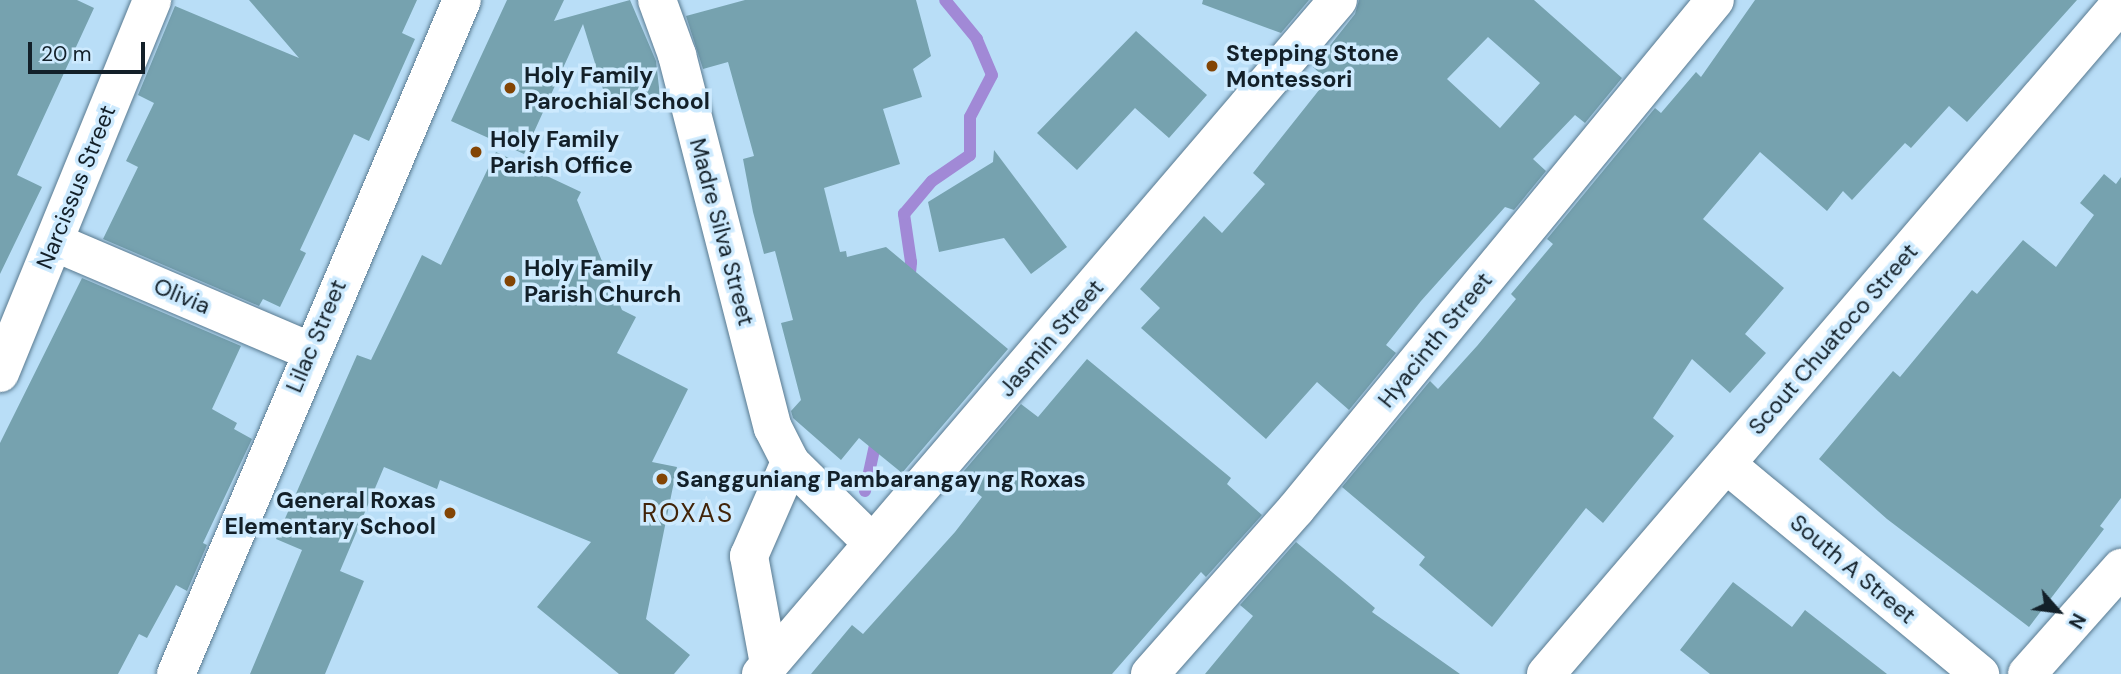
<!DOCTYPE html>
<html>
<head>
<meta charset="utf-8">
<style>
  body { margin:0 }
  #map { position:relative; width:2121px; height:674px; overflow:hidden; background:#b9def7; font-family:"DM Sans",sans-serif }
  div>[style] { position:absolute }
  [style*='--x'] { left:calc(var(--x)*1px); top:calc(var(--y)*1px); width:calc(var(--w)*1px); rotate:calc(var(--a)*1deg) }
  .stream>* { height:12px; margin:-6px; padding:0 6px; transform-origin:6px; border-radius:6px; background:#a189d6 }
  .building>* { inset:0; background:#76a2af }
  .roads { filter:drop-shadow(0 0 2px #597a90) drop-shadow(0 0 2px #597a90) }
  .minor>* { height:38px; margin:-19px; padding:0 19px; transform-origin:19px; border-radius:19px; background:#fff }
  .tertiary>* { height:38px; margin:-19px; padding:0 19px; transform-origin:19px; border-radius:19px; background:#fff }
  .dots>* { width:19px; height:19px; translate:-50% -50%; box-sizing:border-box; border:4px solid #cdeafe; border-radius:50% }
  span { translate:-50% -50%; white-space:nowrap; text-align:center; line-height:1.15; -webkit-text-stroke:7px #cdeafe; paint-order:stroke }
  .poi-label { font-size:23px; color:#132029; font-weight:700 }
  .left { translate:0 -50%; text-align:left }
  .right { translate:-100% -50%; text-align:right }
  .street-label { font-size:23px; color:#132029 }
  .quarter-label { font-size:26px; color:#422409; letter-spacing:2px }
  .north { position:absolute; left:2023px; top:576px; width:70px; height:70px; -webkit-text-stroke:5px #cdeafe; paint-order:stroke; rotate:118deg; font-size:19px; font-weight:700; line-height:28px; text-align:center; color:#132029 }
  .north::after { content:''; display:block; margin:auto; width:24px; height:32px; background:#132029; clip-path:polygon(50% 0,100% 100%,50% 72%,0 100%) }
  .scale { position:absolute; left:28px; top:42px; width:117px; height:32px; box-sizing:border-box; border:4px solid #132029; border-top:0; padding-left:9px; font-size:21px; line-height:24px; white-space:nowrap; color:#132029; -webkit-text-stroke:5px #cdeafe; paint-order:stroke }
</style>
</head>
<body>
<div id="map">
  <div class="stream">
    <i style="--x:909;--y:282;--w:20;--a:-84"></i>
    <i style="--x:911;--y:262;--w:49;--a:-98.3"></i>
    <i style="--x:904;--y:214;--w:43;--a:-49.7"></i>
    <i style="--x:932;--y:181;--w:46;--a:-34.4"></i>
    <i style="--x:970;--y:155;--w:38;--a:-90"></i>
    <i style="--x:970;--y:117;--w:47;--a:-62.4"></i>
    <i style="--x:992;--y:75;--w:39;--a:-113"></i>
    <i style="--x:977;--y:39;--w:50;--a:-129.4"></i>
    <i style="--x:865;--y:491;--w:56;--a:-77.7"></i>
  </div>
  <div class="building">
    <i style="clip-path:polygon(0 0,77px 0,94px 8px,17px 175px,42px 187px,0 274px)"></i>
    <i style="clip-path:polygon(249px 0,417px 0,402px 33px,415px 39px,390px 95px,369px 141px,354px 134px,300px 250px,306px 253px,280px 307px,263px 299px,259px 306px,103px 239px,138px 167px,126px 161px,154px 103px,138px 95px,175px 6px,299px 58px)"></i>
    <i style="clip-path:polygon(507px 0,564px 0,554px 21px,630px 0,656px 61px,660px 96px,610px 112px,583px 24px,524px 154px,451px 121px)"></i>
    <i style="clip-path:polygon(745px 0,916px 0,931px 56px,913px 69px,922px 97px,883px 109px,900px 164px,824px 188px,840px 252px,846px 251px,847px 257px,886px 247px,1008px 349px,902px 473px,859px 438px,841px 460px,793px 418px,791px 411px,801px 400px,781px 323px,793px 320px,775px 251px,764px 254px,753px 212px,743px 159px,754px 156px,728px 62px,703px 69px,686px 16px)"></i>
    <i style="clip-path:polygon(1203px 0,1309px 0,1281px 33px,1202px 4px)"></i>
    <i style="clip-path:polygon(evenodd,1359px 0,1534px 0,1622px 78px,1585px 123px,1575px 115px,1533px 159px,1546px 171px,1514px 210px,1505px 207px,1421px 301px,1386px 345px,1396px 353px,1349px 410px,1317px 382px,1266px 439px,1141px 328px,1160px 308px,1140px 289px,1204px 216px,1222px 233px,1265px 184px,1253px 173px,1327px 80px,1313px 67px,1355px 14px,1359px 0,1488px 37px,1540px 83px,1500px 128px,1447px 79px,1488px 37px)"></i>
    <i style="clip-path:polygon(1755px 0,2077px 0,1967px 122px,1949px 106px,1911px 148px,1905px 143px,1852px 200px,1843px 191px,1827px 211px,1760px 152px,1703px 219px,1784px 288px,1745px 334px,1766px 353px,1730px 393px,1692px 359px,1653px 418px,1674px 436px,1603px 523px,1586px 508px,1492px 627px,1419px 565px,1425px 557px,1342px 487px,1430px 381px,1438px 389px,1477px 346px,1516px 299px,1511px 294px,1553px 244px,1547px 239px,1655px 108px,1661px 113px,1696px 72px,1701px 77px)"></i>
    <i style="clip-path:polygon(1136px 31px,1207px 95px,1169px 138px,1135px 108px,1077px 170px,1037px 133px)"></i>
    <i style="clip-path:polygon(994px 150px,1067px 247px,1031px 274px,1004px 238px,939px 252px,928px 202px,993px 162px)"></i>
    <i style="clip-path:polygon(496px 152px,581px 192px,577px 200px,622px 310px,636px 317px,617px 353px,688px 389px,652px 462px,677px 467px,646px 619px,690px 655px,674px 674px,619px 674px,537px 607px,591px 542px,440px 480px,437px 489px,384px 467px,340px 571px,364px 581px,325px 674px,250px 674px,302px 550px,276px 539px,357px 355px,371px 360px,422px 255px,441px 265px)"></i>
    <i style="clip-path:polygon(2104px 174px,2116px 184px,2121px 177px,2121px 498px,2100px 526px,2104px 529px,2029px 627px,1887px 519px,1819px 459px,1893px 371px,1900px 377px,1972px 290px,1977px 294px,2023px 240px,2056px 267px,2094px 215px,2080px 203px)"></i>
    <i style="clip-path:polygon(82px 278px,241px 346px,212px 409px,237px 423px,234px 429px,252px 439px,203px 543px,207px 545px,187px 591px,176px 585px,147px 638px,139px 634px,118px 674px,0 674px,0 443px)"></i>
    <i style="clip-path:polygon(1087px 359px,1231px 478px,1227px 484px,1262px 515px,1206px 577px,1201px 572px,1112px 674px,811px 674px,852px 625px,863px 634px,955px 532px,982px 497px,958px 478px,1021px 404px,1038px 417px)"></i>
    <i style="clip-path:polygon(1296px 542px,1375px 608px,1372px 612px,1460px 674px,1205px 674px,1253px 616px,1240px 605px)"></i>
    <i style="clip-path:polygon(1733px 582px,1792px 627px,1805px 610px,1887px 674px,1710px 674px,1680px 650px)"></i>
  </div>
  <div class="roads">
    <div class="minor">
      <i style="--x:657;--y:0;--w:59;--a:70"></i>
      <i style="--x:677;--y:55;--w:385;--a:75.6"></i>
      <i style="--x:773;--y:428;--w:38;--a:63"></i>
      <i style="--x:790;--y:462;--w:115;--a:44.6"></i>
      <i style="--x:54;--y:242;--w:277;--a:23.1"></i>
      <i style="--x:0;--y:373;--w:403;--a:-67.8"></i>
      <i style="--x:769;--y:664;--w:110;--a:-100.5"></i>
      <i style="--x:749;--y:556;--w:103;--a:-66.4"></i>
      <i style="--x:176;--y:674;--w:732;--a:-67.01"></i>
      <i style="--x:761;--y:674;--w:887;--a:-49.43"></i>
      <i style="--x:1150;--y:674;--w:220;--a:-48.5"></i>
      <i style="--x:1296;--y:509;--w:659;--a:-50.54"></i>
      <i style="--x:2027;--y:674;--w:142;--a:-48.4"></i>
    </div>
    <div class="tertiary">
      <i style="--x:1726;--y:464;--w:330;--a:39.6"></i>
      <i style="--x:1546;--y:674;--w:884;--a:-49.41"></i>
    </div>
  </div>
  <div class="dots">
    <i style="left:1212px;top:66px;background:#834505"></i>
    <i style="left:510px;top:88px;background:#834505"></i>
    <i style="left:476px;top:152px;background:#834505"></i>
    <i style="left:510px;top:281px;background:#834505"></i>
    <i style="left:662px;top:479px;background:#834505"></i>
    <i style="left:450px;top:513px;background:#834505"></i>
  </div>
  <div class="poi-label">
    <span class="left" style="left:1226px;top:66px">Stepping Stone<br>Montessori</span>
    <span class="left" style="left:524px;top:88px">Holy Family<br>Parochial School</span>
    <span class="left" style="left:490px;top:152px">Holy Family<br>Parish Office</span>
    <span class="left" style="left:524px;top:281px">Holy Family<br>Parish Church</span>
    <span class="left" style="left:676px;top:479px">Sangguniang Pambarangay ng Roxas</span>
    <span class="right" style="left:436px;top:513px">General Roxas<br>Elementary School</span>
  </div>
  <div class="street-label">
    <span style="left:76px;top:187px;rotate:-68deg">Narcissus Street</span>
    <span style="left:722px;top:232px;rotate:75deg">Madre Silva Street</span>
    <span style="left:182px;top:296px;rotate:23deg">Olivia</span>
    <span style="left:316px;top:336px;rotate:-67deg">Lilac Street</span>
    <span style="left:1051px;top:338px;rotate:-49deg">Jasmin Street</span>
    <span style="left:1833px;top:339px;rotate:-49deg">Scout Chuatoco Street</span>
    <span style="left:1435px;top:340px;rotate:-51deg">Hyacinth Street</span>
    <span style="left:1853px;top:569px;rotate:40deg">South A Street</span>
  </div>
  <div class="quarter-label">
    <span style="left:688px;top:514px">ROXAS</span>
  </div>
  <div class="north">N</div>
  <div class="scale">20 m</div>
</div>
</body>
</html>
